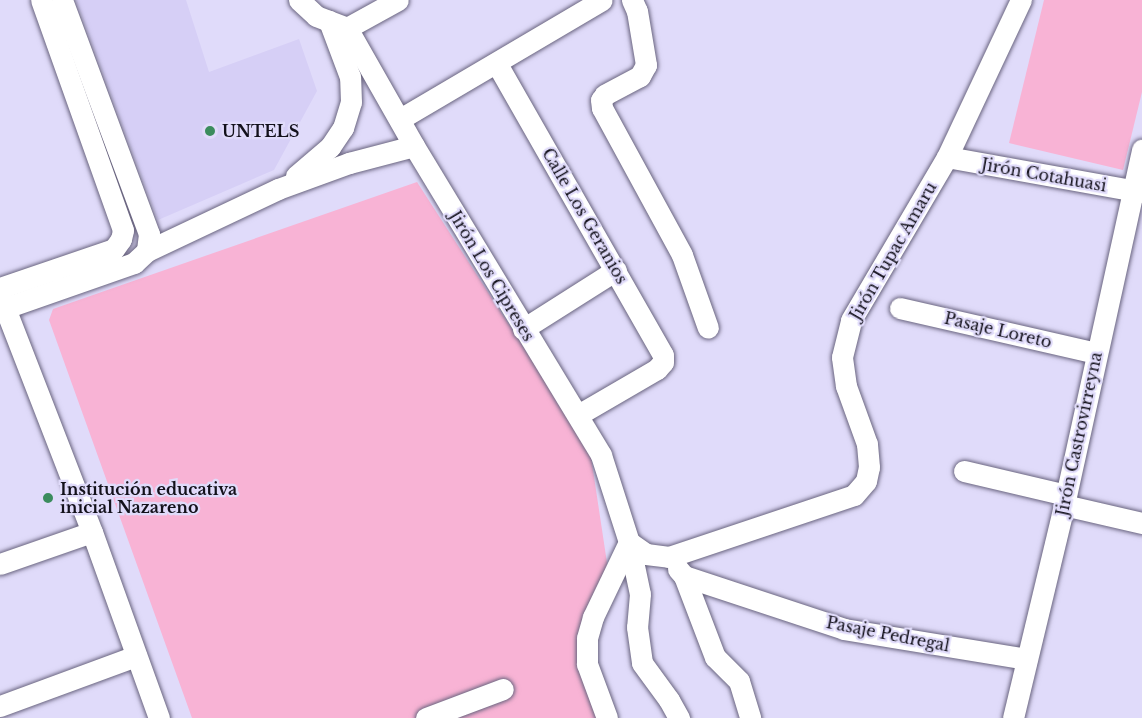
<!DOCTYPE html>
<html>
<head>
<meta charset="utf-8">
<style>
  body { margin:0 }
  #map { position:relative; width:1142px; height:718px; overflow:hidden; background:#e0dbfa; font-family:"Libre Baskerville",serif }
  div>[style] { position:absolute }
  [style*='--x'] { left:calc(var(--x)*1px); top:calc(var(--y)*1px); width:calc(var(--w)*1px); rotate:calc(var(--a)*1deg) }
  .built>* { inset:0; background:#d6cff6 }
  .green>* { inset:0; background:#f8b3d5 }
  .roads { filter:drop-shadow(0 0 2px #69647f) drop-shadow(0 0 2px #69647f) }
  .minor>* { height:21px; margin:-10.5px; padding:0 10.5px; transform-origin:10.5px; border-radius:10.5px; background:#fff }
  .dots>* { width:16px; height:16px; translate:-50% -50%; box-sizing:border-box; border:3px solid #e0dbfa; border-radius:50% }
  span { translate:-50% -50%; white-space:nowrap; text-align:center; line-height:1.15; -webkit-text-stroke:4.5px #e0dbfa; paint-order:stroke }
  .poi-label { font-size:16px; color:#13111b; font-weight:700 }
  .left { translate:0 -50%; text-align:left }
  .street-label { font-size:16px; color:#13111b }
</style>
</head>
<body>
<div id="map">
  <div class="built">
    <i style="clip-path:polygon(76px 0,186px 0,209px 72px,299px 39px,317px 91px,274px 170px,158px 220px)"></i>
  </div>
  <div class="green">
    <i style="clip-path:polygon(1044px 0,1142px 0,1142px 92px,1123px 170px,1009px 143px)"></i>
    <i style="clip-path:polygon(417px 182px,586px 444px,591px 457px,609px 576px,586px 620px,603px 718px,192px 718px,49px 320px,53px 309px)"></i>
  </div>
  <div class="roads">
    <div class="minor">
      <i style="--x:62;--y:0;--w:250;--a:69.6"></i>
      <i style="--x:149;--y:234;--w:17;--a:97"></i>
      <i style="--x:299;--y:0;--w:23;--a:43"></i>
      <i style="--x:316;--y:16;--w:33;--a:21"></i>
      <i style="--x:347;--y:28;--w:136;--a:60.4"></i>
      <i style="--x:414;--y:146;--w:361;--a:58.8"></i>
      <i style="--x:601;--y:455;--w:91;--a:72.2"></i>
      <i style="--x:629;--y:542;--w:21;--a:35"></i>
      <i style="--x:646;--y:554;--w:23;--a:7"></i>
      <i style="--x:669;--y:557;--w:195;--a:-18.5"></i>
      <i style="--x:854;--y:495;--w:18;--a:-49"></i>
      <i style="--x:866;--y:481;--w:14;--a:-78"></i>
      <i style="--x:869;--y:467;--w:23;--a:-95"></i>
      <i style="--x:867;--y:444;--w:62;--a:-109.9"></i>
      <i style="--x:846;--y:386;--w:29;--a:-98"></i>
      <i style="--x:842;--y:357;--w:38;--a:-76"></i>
      <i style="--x:851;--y:320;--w:189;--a:-59.5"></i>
      <i style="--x:947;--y:157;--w:174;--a:-64.8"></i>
      <i style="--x:632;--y:0;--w:12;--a:66"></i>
      <i style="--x:637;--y:11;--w:55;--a:80.5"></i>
      <i style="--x:646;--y:65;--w:13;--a:119"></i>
      <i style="--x:640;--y:76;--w:40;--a:152"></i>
      <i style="--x:605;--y:95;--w:6;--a:129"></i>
      <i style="--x:601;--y:100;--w:8;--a:83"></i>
      <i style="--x:602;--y:108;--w:167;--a:61.4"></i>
      <i style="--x:682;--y:255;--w:77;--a:70.4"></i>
      <i style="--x:347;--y:28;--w:58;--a:-28.8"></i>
      <i style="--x:497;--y:64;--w:335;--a:60.3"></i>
      <i style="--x:663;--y:355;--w:7;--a:90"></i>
      <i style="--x:663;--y:362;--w:9;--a:131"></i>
      <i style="--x:657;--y:369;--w:91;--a:149.8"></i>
      <i style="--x:400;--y:119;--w:234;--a:-30.5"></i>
      <i style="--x:947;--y:157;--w:198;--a:10.2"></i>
      <i style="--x:296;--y:176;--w:45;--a:-40.5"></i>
      <i style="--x:330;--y:147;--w:23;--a:-56"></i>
      <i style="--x:343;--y:128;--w:27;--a:-73"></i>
      <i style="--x:351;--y:102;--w:25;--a:-92"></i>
      <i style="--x:350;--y:77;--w:60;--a:-110.6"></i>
      <i style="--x:0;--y:288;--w:120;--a:-18.9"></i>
      <i style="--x:114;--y:249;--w:12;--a:-55"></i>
      <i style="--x:121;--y:239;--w:9;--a:-77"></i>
      <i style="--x:123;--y:230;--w:244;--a:-109.6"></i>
      <i style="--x:0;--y:295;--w:254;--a:68.8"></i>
      <i style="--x:92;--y:532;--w:198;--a:70.2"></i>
      <i style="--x:5;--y:308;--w:137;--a:-19.2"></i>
      <i style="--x:134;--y:263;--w:18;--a:-43"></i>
      <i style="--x:147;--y:251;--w:145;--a:-25.3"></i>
      <i style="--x:278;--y:189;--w:76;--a:-20.1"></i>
      <i style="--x:349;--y:163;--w:67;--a:-14.7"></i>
      <i style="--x:900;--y:308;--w:201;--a:12.9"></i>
      <i style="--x:523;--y:329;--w:110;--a:-32.4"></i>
      <i style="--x:964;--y:471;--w:105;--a:13.2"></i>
      <i style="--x:1064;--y:505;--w:80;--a:13"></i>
      <i style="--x:629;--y:542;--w:53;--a:78.1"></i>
      <i style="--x:640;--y:594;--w:33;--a:95"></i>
      <i style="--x:637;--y:627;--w:36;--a:82"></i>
      <i style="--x:642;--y:663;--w:46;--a:53.9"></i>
      <i style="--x:669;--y:700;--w:21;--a:61"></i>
      <i style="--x:0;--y:564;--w:97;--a:-19.2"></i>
      <i style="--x:678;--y:569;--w:9;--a:49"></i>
      <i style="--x:684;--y:576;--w:87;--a:69.1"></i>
      <i style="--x:715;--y:657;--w:34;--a:45"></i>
      <i style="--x:739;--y:681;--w:39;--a:73"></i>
      <i style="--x:684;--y:576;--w:169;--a:18.3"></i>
      <i style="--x:844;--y:629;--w:185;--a:9.3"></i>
      <i style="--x:0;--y:706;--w:145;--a:-20.2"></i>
      <i style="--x:426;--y:718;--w:82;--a:-20.6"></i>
      <i style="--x:607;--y:718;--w:58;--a:-110.3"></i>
      <i style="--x:587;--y:664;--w:26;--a:-90"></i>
      <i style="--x:587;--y:638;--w:22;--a:-74"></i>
      <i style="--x:593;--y:617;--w:83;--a:-64.4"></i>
      <i style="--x:1013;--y:718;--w:219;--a:-76.5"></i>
      <i style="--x:1064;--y:505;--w:364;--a:-77.6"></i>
    </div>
  </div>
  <div class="dots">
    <i style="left:210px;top:131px;background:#3b8c5d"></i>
    <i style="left:48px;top:498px;background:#3b8c5d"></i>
  </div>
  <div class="poi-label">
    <span class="left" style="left:222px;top:131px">UNTELS</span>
    <span class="left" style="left:60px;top:498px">Institución educativa<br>inicial Nazareno</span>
  </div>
  <div class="street-label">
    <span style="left:1044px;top:175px;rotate:10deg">Jirón Cotahuasi</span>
    <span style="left:585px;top:216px;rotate:60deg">Calle Los Geranios</span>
    <span style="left:893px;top:251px;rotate:-60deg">Jirón Tupac Amaru</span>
    <span style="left:492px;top:276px;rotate:59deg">Jirón Los Cipreses</span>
    <span style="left:998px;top:330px;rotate:13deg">Pasaje Loreto</span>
    <span style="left:1079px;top:434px;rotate:-78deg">Jirón Castrovirreyna</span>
    <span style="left:888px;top:634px;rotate:11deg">Pasaje Pedregal</span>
  </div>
</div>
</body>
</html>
